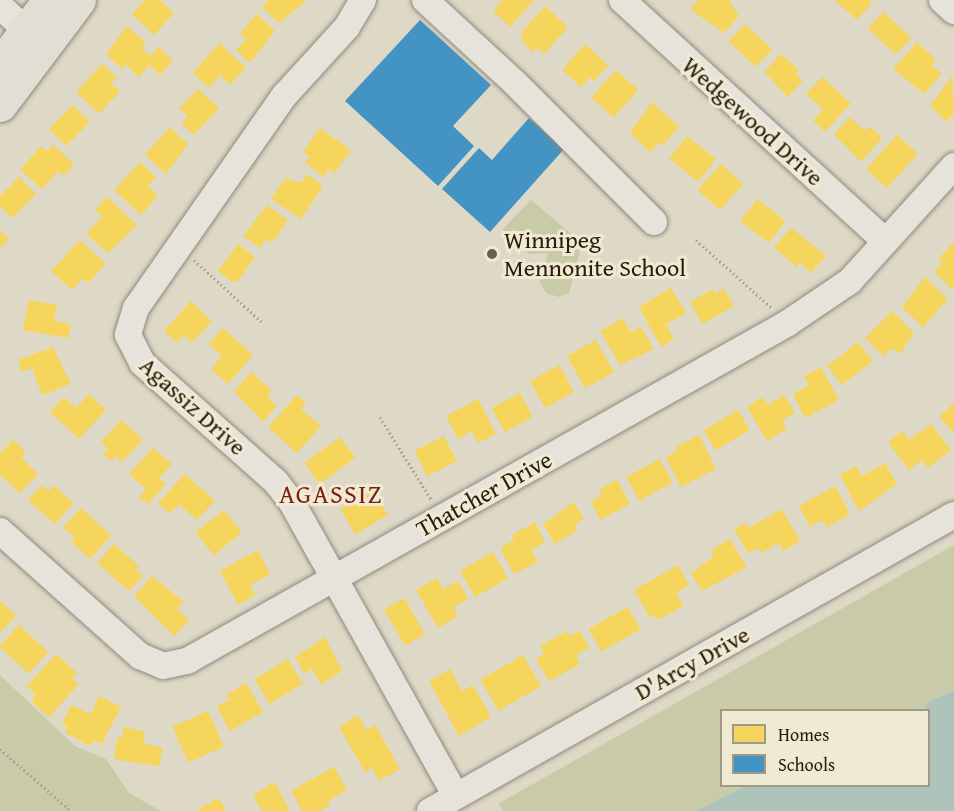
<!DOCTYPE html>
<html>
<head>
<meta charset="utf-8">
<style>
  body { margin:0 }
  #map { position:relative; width:954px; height:811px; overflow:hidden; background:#ded8c6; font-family:"Gentium Book Plus",serif }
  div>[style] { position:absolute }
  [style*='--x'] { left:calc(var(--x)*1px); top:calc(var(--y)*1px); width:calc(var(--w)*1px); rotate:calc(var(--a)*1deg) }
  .green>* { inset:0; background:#c9cba8 }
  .water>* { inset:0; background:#aec4bb }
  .homes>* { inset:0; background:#f6d55c; transform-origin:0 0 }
  .schools>* { inset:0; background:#4393c3 }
  .path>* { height:3px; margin-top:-1.5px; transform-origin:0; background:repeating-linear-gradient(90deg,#a29f96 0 1.5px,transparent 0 4.5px) }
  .roads { filter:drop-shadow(0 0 2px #8f8a7e) drop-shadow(0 0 2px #8f8a7e) }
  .minor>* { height:26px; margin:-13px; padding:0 13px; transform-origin:13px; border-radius:13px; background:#e6e3da }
  .major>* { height:33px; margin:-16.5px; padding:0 16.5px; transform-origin:16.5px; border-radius:16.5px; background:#e1ded3 }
  .dots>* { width:16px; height:16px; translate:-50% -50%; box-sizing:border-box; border:3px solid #f1ead3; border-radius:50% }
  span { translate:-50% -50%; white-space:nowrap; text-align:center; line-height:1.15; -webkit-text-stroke:6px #f1ead3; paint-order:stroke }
  .street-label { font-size:24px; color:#281c10 }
  .poi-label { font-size:24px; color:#281c10 }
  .left { translate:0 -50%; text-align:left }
  .neighbourhood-label { font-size:26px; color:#7a1f14; letter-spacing:1.5px }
  .legend { position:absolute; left:720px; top:709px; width:210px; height:78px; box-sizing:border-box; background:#f1ead3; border:2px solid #a19885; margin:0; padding:8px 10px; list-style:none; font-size:18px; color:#281c10 }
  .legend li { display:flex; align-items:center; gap:12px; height:30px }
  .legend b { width:30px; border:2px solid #a19885 }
</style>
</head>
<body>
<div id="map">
  <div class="green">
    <i style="clip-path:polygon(531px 200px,576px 238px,580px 252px,569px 293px,559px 297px,546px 293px,540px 283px,548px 253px,529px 254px,502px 230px)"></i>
    <i style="clip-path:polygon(954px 545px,954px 691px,929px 701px,923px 710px,722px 710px,722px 786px,745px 786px,696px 811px,503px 811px,498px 804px)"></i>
    <i style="clip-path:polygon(0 675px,75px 746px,106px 759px,129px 793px,161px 811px,0 811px)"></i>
  </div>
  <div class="water">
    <i style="clip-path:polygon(954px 691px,954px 811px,696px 811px,745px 786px,928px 786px,928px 710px,923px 710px,929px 701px)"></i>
  </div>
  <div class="homes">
    <i style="clip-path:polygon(145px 0,160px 0,174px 13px,154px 35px,132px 14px)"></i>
    <i style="clip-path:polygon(268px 0,307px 0,279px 23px,262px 7px)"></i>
    <i style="clip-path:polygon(498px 0,534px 0,510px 27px,493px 11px,501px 2px)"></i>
    <i style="clip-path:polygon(698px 0,729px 0,739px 16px,724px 33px,690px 9px)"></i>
    <i style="clip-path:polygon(834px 0,869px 0,872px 3px,857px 20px)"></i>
    <i style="clip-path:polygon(545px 6px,568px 27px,544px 54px,537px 48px,533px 52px,521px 40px,524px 36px,521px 33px)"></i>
    <i style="left:883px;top:12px;width:38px;height:23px;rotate:42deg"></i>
    <i style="clip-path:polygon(257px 14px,275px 31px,250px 63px,236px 50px,246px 39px,240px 33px)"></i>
    <i style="left:745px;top:24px;width:37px;height:24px;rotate:43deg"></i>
    <i style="clip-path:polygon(127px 26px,146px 43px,141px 48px,150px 56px,159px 47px,173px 61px,160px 75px,149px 65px,139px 77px,126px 65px,122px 69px,106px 54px)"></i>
    <i style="clip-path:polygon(917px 42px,936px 60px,932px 65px,942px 74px,924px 94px,893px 69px)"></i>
    <i style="clip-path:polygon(219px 43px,246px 68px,230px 85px,220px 75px,209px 88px,193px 73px)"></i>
    <i style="clip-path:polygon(585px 44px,608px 65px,594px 81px,590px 77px,581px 87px,562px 70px)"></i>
    <i style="clip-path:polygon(781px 54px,799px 70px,796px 74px,803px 81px,788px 97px,764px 72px)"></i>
    <i style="clip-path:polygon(102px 64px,117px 77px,111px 83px,120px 91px,99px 114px,76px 92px)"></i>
    <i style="left:616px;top:70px;width:30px;height:37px;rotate:42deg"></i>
    <i style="clip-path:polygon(952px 76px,954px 113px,947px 122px,930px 106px)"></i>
    <i style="clip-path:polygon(822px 77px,851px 103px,825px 132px,813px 121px,823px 109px,806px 94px)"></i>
    <i style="clip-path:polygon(198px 89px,219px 108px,194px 135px,181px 123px,188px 116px,179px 108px)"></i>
    <i style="clip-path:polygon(652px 102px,679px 127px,663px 145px,660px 142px,650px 152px,630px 133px)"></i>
    <i style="left:73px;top:105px;width:24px;height:34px;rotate:45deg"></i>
    <i style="clip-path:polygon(850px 117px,865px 131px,869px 126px,882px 138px,861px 162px,834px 134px)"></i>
    <i style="clip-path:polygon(170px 127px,188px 144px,166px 174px,145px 155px)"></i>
    <i style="clip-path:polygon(320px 128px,351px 150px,335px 173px,329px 169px,324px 177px,305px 163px,310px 156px,303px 152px)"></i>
    <i style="left:897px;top:135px;width:28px;height:46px;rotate:42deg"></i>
    <i style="left:687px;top:136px;width:37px;height:29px;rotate:38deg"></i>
    <i style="clip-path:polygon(53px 145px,74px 164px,64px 176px,58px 171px,42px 189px,20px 170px,41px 146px,47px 151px)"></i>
    <i style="clip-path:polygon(140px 162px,156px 177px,148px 186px,158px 196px,141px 215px,114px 190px)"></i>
    <i style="left:721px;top:164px;width:30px;height:35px;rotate:42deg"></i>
    <i style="clip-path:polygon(307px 174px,323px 186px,301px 219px,271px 199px,285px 178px,301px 183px)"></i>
    <i style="clip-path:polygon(19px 177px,36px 194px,12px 218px,0 206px,0 196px)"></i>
    <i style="clip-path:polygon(107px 197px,137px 225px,108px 253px,86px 234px,103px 216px,95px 210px)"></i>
    <i style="left:757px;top:199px;width:36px;height:28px;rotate:37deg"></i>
    <i style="clip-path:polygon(267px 205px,288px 220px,272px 243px,266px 239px,260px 248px,243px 236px)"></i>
    <i style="clip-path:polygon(791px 228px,826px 256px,811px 273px,800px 262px,796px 267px,774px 247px)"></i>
    <i style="clip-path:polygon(0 231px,9px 239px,0 249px)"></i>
    <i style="clip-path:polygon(80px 240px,106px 264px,88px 283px,83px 278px,72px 290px,51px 271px)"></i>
    <i style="clip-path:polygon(954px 242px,954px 286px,952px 289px,934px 272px,943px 262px,939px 258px)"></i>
    <i style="clip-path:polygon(238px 244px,255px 257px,238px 281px,232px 282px,218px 271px)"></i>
    <i style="clip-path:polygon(925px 277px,948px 299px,923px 327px,902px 307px)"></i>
    <i style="clip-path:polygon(671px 288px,686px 313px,666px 324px,674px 339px,661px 347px,639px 307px)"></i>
    <i style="clip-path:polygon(713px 289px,716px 293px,724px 289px,734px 306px,702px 324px,690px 302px)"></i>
    <i style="clip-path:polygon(29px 300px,57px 305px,54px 321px,71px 324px,68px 338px,23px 330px)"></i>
    <i style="clip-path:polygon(191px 301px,212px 321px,192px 343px,184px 335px,177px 343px,164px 331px)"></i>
    <i style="clip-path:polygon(892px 311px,914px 333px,900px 354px,891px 348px,883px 356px,865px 338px)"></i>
    <i style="clip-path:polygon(623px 318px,631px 332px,641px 327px,654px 349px,620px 365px,600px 331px)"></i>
    <i style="clip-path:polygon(223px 328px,253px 355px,228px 384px,211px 369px,222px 356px,209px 344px)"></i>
    <i style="left:596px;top:340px;width:37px;height:33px;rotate:61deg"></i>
    <i style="left:858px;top:342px;width:24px;height:39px;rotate:52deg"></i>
    <i style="clip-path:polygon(53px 347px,71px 384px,42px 395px,32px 368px,22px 372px,18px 360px)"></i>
    <i style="left:559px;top:365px;width:31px;height:33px;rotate:61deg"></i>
    <i style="clip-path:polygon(821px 367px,839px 400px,805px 418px,793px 394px,809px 385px,804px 376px)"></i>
    <i style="clip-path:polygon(251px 372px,272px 391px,267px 396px,277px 406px,263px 422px,234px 391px)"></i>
    <i style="left:520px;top:393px;width:27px;height:32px;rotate:62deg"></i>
    <i style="clip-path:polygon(89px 394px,106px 410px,79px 439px,50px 412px,64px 397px,76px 408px)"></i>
    <i style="clip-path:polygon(297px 395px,306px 403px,301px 409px,321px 426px,297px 453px,268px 427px)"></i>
    <i style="clip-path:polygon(784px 395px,795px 413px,782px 420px,787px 429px,767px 441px,747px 407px,763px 397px,768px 405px)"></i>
    <i style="clip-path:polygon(478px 399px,496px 434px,478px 443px,472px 431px,458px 439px,446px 416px)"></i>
    <i style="clip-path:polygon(954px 403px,954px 433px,939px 416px)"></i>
    <i style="left:738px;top:410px;width:23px;height:40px;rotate:59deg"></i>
    <i style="clip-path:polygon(121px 420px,143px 439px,122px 462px,116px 456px,111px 461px,103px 454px,108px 448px,101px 442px)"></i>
    <i style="clip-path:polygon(931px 424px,951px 450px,928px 468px,922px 460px,909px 470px,888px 442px,902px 431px,909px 440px)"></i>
    <i style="clip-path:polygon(699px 435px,716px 469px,681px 487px,666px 457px,677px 451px,675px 447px)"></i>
    <i style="left:444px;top:436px;width:28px;height:33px;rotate:63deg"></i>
    <i style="left:340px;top:437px;width:26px;height:44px;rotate:54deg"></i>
    <i style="clip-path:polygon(13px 440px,26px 452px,21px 457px,38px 474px,20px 493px,0 475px,0 453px)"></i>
    <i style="clip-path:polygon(153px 448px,172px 464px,159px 478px,166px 484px,148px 504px,139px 497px,146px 489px,129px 474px)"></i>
    <i style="left:660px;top:459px;width:27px;height:38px;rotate:62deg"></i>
    <i style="clip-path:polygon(885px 463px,897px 484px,859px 511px,840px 475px,856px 466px,862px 476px)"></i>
    <i style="clip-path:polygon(185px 474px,215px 501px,197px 520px,179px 504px,170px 514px,158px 503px)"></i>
    <i style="clip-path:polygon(617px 480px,630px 504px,600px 520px,591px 501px,602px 496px,599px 489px)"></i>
    <i style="clip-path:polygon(42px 485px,49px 491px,53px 485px,73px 503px,55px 524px,28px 500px)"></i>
    <i style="clip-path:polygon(835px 486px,850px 514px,827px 527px,822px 520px,810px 527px,799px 506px)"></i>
    <i style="left:373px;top:490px;width:29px;height:38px;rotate:59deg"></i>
    <i style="clip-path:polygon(574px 502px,584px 519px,575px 524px,578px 530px,555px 544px,543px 524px)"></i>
    <i style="clip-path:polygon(81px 508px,111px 535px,90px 559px,71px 542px,75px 538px,63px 527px)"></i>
    <i style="clip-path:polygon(782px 509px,800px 541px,783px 551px,779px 543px,761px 553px,758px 548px,748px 553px,734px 529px,745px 523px,749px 528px)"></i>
    <i style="left:224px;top:510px;width:29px;height:36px;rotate:52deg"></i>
    <i style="clip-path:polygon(535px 522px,545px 542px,531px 550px,538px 562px,514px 574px,500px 548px,514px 540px,512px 535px)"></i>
    <i style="clip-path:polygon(730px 539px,747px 567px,702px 591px,691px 573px,714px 556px,711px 550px)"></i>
    <i style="clip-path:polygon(114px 544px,139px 566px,136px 570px,143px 576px,129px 591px,97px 563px)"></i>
    <i style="clip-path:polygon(258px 550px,270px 574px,250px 585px,255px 595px,238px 605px,220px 571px)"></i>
    <i style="left:493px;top:552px;width:30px;height:38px;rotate:60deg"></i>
    <i style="clip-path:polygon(678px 565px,689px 585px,676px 593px,683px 606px,658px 620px,655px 615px,650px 618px,634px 590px)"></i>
    <i style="clip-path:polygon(152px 576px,184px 602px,177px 609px,189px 620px,174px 636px,134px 596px)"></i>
    <i style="clip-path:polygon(437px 578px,443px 589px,458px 581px,468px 599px,453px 607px,458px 616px,438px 628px,416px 590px)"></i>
    <i style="left:404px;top:598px;width:42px;height:23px;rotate:60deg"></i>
    <i style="clip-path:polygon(0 601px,16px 615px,0 633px)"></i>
    <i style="left:628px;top:607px;width:26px;height:45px;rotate:61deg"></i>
    <i style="left:19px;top:625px;width:40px;height:29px;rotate:43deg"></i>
    <i style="clip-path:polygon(567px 631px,570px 636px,580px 631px,589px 648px,576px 655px,580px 664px,549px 681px,536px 659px,544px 654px,540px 646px)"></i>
    <i style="clip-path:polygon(325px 637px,342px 671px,321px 684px,312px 669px,304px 673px,295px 657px)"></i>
    <i style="clip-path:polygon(56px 654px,77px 673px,72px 678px,79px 684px,49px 717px,31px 701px,36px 695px,27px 686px)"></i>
    <i style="left:523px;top:655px;width:36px;height:49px;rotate:60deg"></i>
    <i style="left:288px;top:659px;width:29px;height:39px;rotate:59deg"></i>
    <i style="clip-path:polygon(450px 669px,462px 691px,473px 685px,491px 717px,459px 736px,429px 681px)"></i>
    <i style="clip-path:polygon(246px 683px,263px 712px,230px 731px,217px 707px,229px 700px,226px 695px)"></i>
    <i style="clip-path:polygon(99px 696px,121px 707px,102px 744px,94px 740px,91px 746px,65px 733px,68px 727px,62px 724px,71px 705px,91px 714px)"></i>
    <i style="left:208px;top:711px;width:39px;height:39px;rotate:66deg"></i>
    <i style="clip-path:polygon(358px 715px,366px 730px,375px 725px,400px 769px,379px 781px,372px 768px,365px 772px,339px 727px)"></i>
    <i style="clip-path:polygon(124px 727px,145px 732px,143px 743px,163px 748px,159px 766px,117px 760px,114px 755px,118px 737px,122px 738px)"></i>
    <i style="clip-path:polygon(334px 767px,347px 790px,328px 801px,330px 805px,320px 811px,302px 811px,291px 791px)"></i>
    <i style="clip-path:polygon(274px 782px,290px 811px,262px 811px,253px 795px)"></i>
    <i style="clip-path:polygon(219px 798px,226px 811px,195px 811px)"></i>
  </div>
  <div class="schools">
    <i style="clip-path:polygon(420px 20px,491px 85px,453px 126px,474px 146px,438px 186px,345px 101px)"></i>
    <i style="clip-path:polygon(529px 118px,564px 149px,490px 232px,442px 189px,479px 148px,492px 160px)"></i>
  </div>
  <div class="path">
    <i style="--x:696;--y:240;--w:103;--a:41.9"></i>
    <i style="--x:194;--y:260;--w:93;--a:42.4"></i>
    <i style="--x:380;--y:417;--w:99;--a:58.2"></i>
    <i style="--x:0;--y:749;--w:94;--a:41.1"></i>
  </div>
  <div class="roads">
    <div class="minor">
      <i style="--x:363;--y:0;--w:31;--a:121"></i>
      <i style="--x:347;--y:27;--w:93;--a:132.4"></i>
      <i style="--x:284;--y:96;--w:259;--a:124.9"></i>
      <i style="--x:136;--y:308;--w:28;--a:107"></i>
      <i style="--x:128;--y:335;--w:31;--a:63"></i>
      <i style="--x:142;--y:363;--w:179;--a:41.6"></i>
      <i style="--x:276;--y:482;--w:24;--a:52"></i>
      <i style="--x:291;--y:501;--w:338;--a:60.8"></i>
      <i style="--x:425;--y:0;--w:121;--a:42.7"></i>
      <i style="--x:514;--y:82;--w:198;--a:45"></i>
      <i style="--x:622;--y:0;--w:357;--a:42.5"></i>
      <i style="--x:942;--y:0;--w:16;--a:43"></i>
      <i style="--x:0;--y:6;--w:35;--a:43"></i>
      <i style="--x:0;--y:531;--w:188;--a:41.8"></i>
      <i style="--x:140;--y:656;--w:25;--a:23"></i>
      <i style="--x:163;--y:666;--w:25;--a:-12"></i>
      <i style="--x:187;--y:661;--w:690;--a:-29.35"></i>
      <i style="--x:788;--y:323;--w:75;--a:-34.1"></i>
      <i style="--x:850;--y:281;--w:155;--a:-47.9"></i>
      <i style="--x:430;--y:811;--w:602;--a:-29.46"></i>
    </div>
    <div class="major">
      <i style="--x:0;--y:65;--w:81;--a:-53"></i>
      <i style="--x:0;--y:105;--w:131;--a:-53"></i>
    </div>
  </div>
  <div class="dots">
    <i style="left:492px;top:254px;background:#685e50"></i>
  </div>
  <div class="street-label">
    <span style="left:753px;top:121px;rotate:42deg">Wedgewood Drive</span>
    <span style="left:193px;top:406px;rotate:42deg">Agassiz Drive</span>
    <span style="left:484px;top:494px;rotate:-29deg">Thatcher Drive</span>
    <span style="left:692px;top:663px;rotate:-29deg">D'Arcy Drive</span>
  </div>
  <div class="poi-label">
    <span class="left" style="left:504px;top:254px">Winnipeg<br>Mennonite School</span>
  </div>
  <div class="neighbourhood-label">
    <span style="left:331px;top:494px">AGASSIZ</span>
  </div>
  <ul class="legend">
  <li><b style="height:16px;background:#f6d55c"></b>Homes</li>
  <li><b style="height:16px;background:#4393c3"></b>Schools</li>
  </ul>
</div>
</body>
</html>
